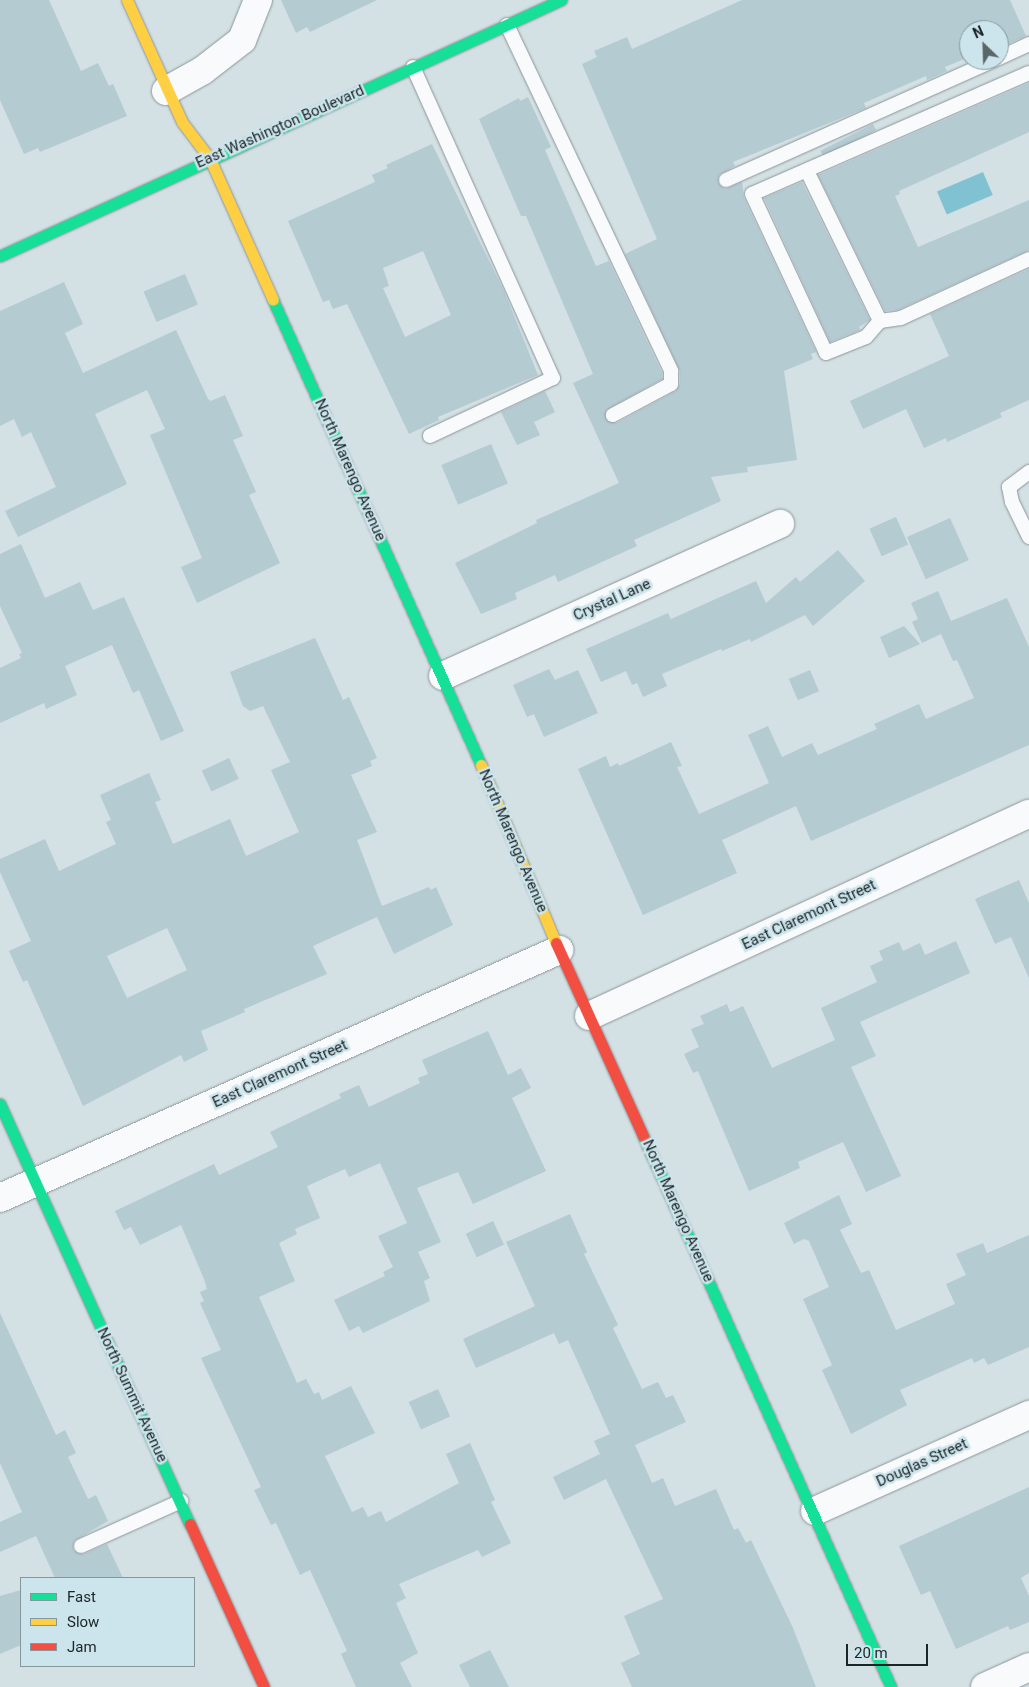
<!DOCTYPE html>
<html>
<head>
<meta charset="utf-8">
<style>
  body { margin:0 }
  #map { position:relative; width:1029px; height:1687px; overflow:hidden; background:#d3e0e4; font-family:Roboto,sans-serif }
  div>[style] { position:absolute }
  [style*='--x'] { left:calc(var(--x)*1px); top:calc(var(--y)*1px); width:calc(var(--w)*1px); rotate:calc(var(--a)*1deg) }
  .water>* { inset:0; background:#80c2d2; transform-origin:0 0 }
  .building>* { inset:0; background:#b4cbd2; transform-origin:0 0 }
  .roads { filter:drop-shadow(0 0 1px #8c9699) drop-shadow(0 0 1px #8c9699) }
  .lane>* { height:14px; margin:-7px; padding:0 7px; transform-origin:7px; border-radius:7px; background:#f8fafb }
  .street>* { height:28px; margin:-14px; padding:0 14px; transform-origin:14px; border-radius:14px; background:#f8fafb }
  .fast>* { height:11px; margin:-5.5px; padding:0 5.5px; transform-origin:5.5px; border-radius:5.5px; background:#16e098 }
  .slow>* { height:11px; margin:-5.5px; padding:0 5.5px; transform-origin:5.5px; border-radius:5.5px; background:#ffcf43 }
  .jam>* { height:11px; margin:-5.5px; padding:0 5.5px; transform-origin:5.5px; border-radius:5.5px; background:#f24e42 }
  span { translate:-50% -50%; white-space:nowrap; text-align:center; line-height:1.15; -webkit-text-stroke:5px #cce4eb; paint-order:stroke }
  .street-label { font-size:15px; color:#1b2426 }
  .legend { position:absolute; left:20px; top:1577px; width:175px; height:90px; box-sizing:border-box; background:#cce4eb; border:1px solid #85979c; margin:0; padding:6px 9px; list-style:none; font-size:15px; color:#1b2426 }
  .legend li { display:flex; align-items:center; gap:10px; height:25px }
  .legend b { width:25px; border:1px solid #85979c }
  .north { position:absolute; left:959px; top:20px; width:50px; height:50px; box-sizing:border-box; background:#cce4eb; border:1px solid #85979c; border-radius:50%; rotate:336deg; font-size:14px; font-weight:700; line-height:20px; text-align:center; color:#1b2426 }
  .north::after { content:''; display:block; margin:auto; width:18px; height:22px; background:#5b6668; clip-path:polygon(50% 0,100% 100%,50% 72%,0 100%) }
  .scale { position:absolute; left:846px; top:1644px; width:82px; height:22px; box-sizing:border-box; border:2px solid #1b2426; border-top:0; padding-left:6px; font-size:15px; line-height:18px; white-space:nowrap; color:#1b2426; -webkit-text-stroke:4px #cce4eb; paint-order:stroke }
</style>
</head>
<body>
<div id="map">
  <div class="water">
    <i style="left:983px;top:172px;width:25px;height:50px;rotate:67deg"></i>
  </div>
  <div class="building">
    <i style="clip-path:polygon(0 0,49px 0,81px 71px,98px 63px,109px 86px,113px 84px,127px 116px,40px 152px,38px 148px,24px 154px,0 100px)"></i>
    <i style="clip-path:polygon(281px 0,377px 0,310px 32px,307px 27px,296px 33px)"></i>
    <i style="clip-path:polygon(742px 0,1010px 0,1026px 36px,999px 48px,999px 30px,969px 30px,969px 57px,945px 67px,947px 71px,927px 80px,926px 76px,864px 103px,866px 108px,733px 162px,735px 166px,719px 175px,718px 183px,725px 189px,742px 182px,744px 198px,816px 352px,811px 354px,813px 359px,784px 371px,797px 460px,747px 467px,748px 472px,711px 477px,721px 501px,634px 540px,637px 546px,558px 582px,555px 575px,515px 593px,517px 599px,481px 614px,455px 563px,537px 523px,536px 520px,619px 483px,573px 383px,593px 374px,526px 216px,521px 216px,479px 119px,519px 98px,520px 101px,528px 97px,551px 147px,545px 150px,596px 266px,609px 261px,662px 373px,662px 379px,606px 410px,606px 420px,617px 423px,676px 391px,680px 384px,680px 371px,625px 254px,657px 239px,582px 64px,597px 57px,594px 51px,627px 37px,632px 49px)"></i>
    <i style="clip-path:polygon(1029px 83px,1029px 132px,899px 191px,900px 194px,895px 196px,918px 247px,1029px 200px,1029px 250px,898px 310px,885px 311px,818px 175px)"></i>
    <i style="left:873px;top:124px;width:7px;height:59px;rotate:63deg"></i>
    <i style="clip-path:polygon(evenodd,432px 144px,504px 291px,538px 375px,438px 417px,439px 420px,409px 434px,347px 304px,333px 309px,329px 300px,323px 302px,288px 221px,375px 182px,372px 175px,388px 168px,386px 165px,432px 144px,423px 251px,451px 315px,405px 337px,383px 288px,389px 286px,383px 268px,423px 251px)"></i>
    <i style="clip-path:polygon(802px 182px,870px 320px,859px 327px,860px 330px,830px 342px,764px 198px)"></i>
    <i style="clip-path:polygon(1029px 269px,1029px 400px,1000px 413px,1002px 417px,947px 442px,946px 438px,924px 448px,906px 409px,863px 429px,850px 401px,949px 356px,930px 314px)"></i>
    <i style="left:185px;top:274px;width:33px;height:45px;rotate:67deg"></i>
    <i style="clip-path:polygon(64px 282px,83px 324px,65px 333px,83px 373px,176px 330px,208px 399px,211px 401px,225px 395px,243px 436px,233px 440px,256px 492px,249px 495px,280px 563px,197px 603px,181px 567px,202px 558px,150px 435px,165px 429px,147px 390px,95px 414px,127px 484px,18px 537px,5px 511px,56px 487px,31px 432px,22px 437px,14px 419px,0 426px,0 311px)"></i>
    <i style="clip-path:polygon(545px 391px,555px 412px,534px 422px,540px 435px,517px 445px,501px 412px)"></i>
    <i style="left:491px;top:444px;width:43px;height:54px;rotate:67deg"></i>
    <i style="left:896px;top:517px;width:30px;height:29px;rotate:66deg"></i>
    <i style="left:950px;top:518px;width:46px;height:47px;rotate:66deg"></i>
    <i style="clip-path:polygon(21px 544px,45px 598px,80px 582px,93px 610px,124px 597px,184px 731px,161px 741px,139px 690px,133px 693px,112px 645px,65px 666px,77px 695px,46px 709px,44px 703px,0 723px,0 668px,21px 658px,19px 654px,22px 653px,0 606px,0 554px)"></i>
    <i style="clip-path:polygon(838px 550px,865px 581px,813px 626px,805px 615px,751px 642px,750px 639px,722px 651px,721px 649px,662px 674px,667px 686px,643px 697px,637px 683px,632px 685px,626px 671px,601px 682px,586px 649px,668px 613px,671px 619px,756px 581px,766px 603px,796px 577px,800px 582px)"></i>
    <i style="clip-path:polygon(938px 591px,951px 621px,1007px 598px,1029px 647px,1029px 745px,811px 841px,796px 806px,722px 840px,737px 873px,643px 915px,578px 769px,606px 756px,610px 767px,618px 763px,619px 766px,671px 742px,682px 766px,677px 767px,699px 814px,769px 783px,748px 735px,768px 726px,782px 757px,812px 743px,818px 755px,877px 729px,874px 724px,919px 704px,926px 719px,974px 698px,957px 660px,953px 661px,941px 634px,922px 643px,912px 622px,918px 619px,911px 603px)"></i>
    <i style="clip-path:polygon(904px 626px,920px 644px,889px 658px,880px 637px)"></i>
    <i style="clip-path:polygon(evenodd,315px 638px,343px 700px,349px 697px,377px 758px,370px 761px,372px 766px,351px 775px,377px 832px,357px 840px,382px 906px,429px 887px,431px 890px,436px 887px,453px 925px,394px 954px,377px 917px,313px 946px,327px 974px,244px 1009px,245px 1012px,201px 1031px,208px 1050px,184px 1062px,181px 1055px,83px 1106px,27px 980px,23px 982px,9px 951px,31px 941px,0 872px,0 859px,45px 839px,59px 871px,116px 844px,106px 822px,111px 820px,100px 795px,149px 773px,161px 800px,155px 802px,173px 844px,230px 819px,246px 856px,299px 832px,271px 770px,290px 762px,263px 706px,250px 711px,243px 706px,230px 672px,315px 638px,167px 928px,187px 970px,127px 998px,107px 956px,167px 928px)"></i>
    <i style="clip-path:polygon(549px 669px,555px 680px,578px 670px,598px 713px,544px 737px,534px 714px,527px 717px,513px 685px)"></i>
    <i style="left:810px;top:670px;width:23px;height:23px;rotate:67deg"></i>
    <i style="left:229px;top:758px;width:23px;height:30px;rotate:65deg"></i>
    <i style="clip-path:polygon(1019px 880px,1029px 903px,1029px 978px,1011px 937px,995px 944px,975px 899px)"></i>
    <i style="clip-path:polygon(956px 941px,970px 973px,860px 1022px,876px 1056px,851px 1067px,901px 1176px,866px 1192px,843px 1142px,798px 1162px,800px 1168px,749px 1191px,698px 1071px,693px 1073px,684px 1054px,699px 1047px,691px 1029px,704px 1024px,700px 1016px,727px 1004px,730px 1012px,743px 1006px,772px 1068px,835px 1040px,821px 1008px,877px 982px,870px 966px,883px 960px,879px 951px,899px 942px,903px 951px,920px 943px,925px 955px)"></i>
    <i style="clip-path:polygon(488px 1031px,508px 1075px,521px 1068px,531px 1088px,512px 1098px,546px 1171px,473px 1204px,458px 1172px,417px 1188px,441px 1242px,418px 1252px,430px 1278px,424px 1281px,430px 1301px,363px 1333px,359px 1326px,349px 1331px,334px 1300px,385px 1276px,383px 1272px,393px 1267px,378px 1236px,407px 1223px,380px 1163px,349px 1177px,345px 1169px,307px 1186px,320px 1218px,295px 1229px,297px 1234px,279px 1243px,295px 1281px,259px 1297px,297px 1383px,306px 1379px,314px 1394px,319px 1392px,322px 1400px,351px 1386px,375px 1433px,325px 1456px,352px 1512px,363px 1507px,368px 1517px,381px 1511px,386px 1522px,459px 1483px,446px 1454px,470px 1443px,495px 1500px,491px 1502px,511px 1543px,482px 1557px,478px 1550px,399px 1584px,406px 1598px,396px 1603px,418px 1653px,400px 1663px,412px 1687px,356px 1687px,341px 1654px,347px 1651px,310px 1570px,300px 1575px,276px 1523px,271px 1525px,254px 1490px,261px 1487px,201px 1358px,221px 1350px,200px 1303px,204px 1301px,200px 1292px,207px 1289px,204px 1279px,181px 1225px,140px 1245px,131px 1227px,124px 1230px,115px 1211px,214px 1164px,219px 1175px,278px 1147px,270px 1132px,341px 1098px,339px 1094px,359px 1085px,369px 1107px,420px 1083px,418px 1078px,428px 1074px,422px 1060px)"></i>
    <i style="clip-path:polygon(839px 1195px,852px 1224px,840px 1230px,861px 1273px,869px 1270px,896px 1330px,955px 1304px,946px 1284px,966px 1275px,956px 1254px,983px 1243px,987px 1253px,1029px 1235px,1029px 1347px,988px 1365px,984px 1358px,974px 1363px,972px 1358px,900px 1390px,907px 1405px,851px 1434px,822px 1370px,832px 1365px,803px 1299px,829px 1287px,809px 1241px,804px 1239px,794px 1244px,784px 1223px)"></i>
    <i style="clip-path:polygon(570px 1214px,587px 1252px,584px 1254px,618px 1325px,613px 1328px,642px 1389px,658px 1382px,666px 1398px,673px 1395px,686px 1422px,635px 1445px,652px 1483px,663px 1478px,675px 1506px,716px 1489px,734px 1530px,738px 1528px,746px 1543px,751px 1540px,793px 1628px,816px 1687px,632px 1687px,621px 1663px,640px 1654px,624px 1616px,663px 1599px,606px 1479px,564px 1500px,553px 1477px,600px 1454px,594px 1441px,610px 1434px,568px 1340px,559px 1344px,554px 1333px,476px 1368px,463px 1339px,535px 1306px,506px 1242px)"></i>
    <i style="left:493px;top:1221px;width:26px;height:30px;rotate:65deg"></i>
    <i style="clip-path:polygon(0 1313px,56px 1435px,65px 1430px,76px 1453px,68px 1457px,88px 1499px,96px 1495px,108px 1521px,74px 1541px,73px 1550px,84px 1554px,107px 1544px,123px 1578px,55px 1578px,36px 1536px,0 1552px,0 1522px,22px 1512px,0 1463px)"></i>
    <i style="left:438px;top:1389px;width:30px;height:32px;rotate:66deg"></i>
    <i style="clip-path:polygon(1029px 1487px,1029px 1573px,1021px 1578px,1029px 1596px,1029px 1622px,1010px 1630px,1008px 1626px,956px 1649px,930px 1591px,921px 1595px,899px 1546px)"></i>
    <i style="clip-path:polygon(21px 1590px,21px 1645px,0 1654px,0 1596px)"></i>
    <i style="clip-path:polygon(490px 1650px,509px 1687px,470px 1687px,459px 1665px)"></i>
  </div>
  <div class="roads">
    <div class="lane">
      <i style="--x:507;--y:25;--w:383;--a:64.6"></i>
      <i style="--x:671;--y:371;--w:13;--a:90"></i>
      <i style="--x:671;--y:384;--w:66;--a:151.9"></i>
      <i style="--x:999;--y:58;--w:33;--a:-25"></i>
      <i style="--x:413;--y:67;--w:341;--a:65.8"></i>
      <i style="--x:553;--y:378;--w:136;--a:154.8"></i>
      <i style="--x:1029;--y:73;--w:302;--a:156.4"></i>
      <i style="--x:752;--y:194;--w:175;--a:65"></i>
      <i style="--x:826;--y:353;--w:43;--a:-21.8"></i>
      <i style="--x:866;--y:337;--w:21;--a:-49"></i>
      <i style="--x:880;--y:321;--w:21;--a:-8"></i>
      <i style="--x:901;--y:318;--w:141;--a:-24.7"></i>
      <i style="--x:807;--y:171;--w:167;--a:64"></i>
      <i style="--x:726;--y:180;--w:294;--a:-24.1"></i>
      <i style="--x:1029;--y:472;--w:25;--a:143"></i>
      <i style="--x:1009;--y:487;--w:15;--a:79"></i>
      <i style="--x:1012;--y:502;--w:39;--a:64"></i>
      <i style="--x:81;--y:1546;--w:110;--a:-24.2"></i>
    </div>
    <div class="street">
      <i style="--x:166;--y:91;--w:41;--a:-29.1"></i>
      <i style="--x:202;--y:71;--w:51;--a:-37.8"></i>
      <i style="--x:242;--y:40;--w:43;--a:-68.2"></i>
      <i style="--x:443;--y:676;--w:370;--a:-24.3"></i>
      <i style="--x:589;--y:1016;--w:484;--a:-24.7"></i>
      <i style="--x:0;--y:1198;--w:612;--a:-23.92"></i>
      <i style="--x:815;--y:1511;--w:235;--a:-24.2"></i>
      <i style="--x:985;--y:1687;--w:48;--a:-24.4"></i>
    </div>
    <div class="fast">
      <i style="--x:0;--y:256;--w:617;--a:-24.53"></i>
      <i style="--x:273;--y:300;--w:509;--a:65.9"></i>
      <i style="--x:0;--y:1104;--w:461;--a:65.7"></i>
      <i style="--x:643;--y:1136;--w:604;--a:65.77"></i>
    </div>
    <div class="slow">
      <i style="--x:127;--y:0;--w:134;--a:65.7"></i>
      <i style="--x:182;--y:122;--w:46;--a:52.9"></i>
      <i style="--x:210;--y:159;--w:154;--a:65.9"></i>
      <i style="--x:481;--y:765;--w:193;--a:67.2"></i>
    </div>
    <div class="jam">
      <i style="--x:556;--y:943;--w:212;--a:65.7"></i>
      <i style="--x:190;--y:1524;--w:179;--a:65.6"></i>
    </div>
  </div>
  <div class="street-label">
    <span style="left:280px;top:127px;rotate:-24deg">East Washington Boulevard</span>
    <span style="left:350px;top:470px;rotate:66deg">North Marengo Avenue</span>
    <span style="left:612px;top:600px;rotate:-24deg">Crystal Lane</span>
    <span style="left:513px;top:841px;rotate:67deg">North Marengo Avenue</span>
    <span style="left:809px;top:915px;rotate:-25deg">East Claremont Street</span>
    <span style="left:280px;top:1074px;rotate:-24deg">East Claremont Street</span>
    <span style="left:678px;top:1211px;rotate:66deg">North Marengo Avenue</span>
    <span style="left:132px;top:1395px;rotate:65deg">North Summit Avenue</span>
    <span style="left:922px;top:1463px;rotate:-24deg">Douglas Street</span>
  </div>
  <ul class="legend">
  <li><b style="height:6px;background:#16e098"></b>Fast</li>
  <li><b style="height:6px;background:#ffcf43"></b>Slow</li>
  <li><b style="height:6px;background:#f24e42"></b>Jam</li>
  </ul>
  <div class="north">N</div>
  <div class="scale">20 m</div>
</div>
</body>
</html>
